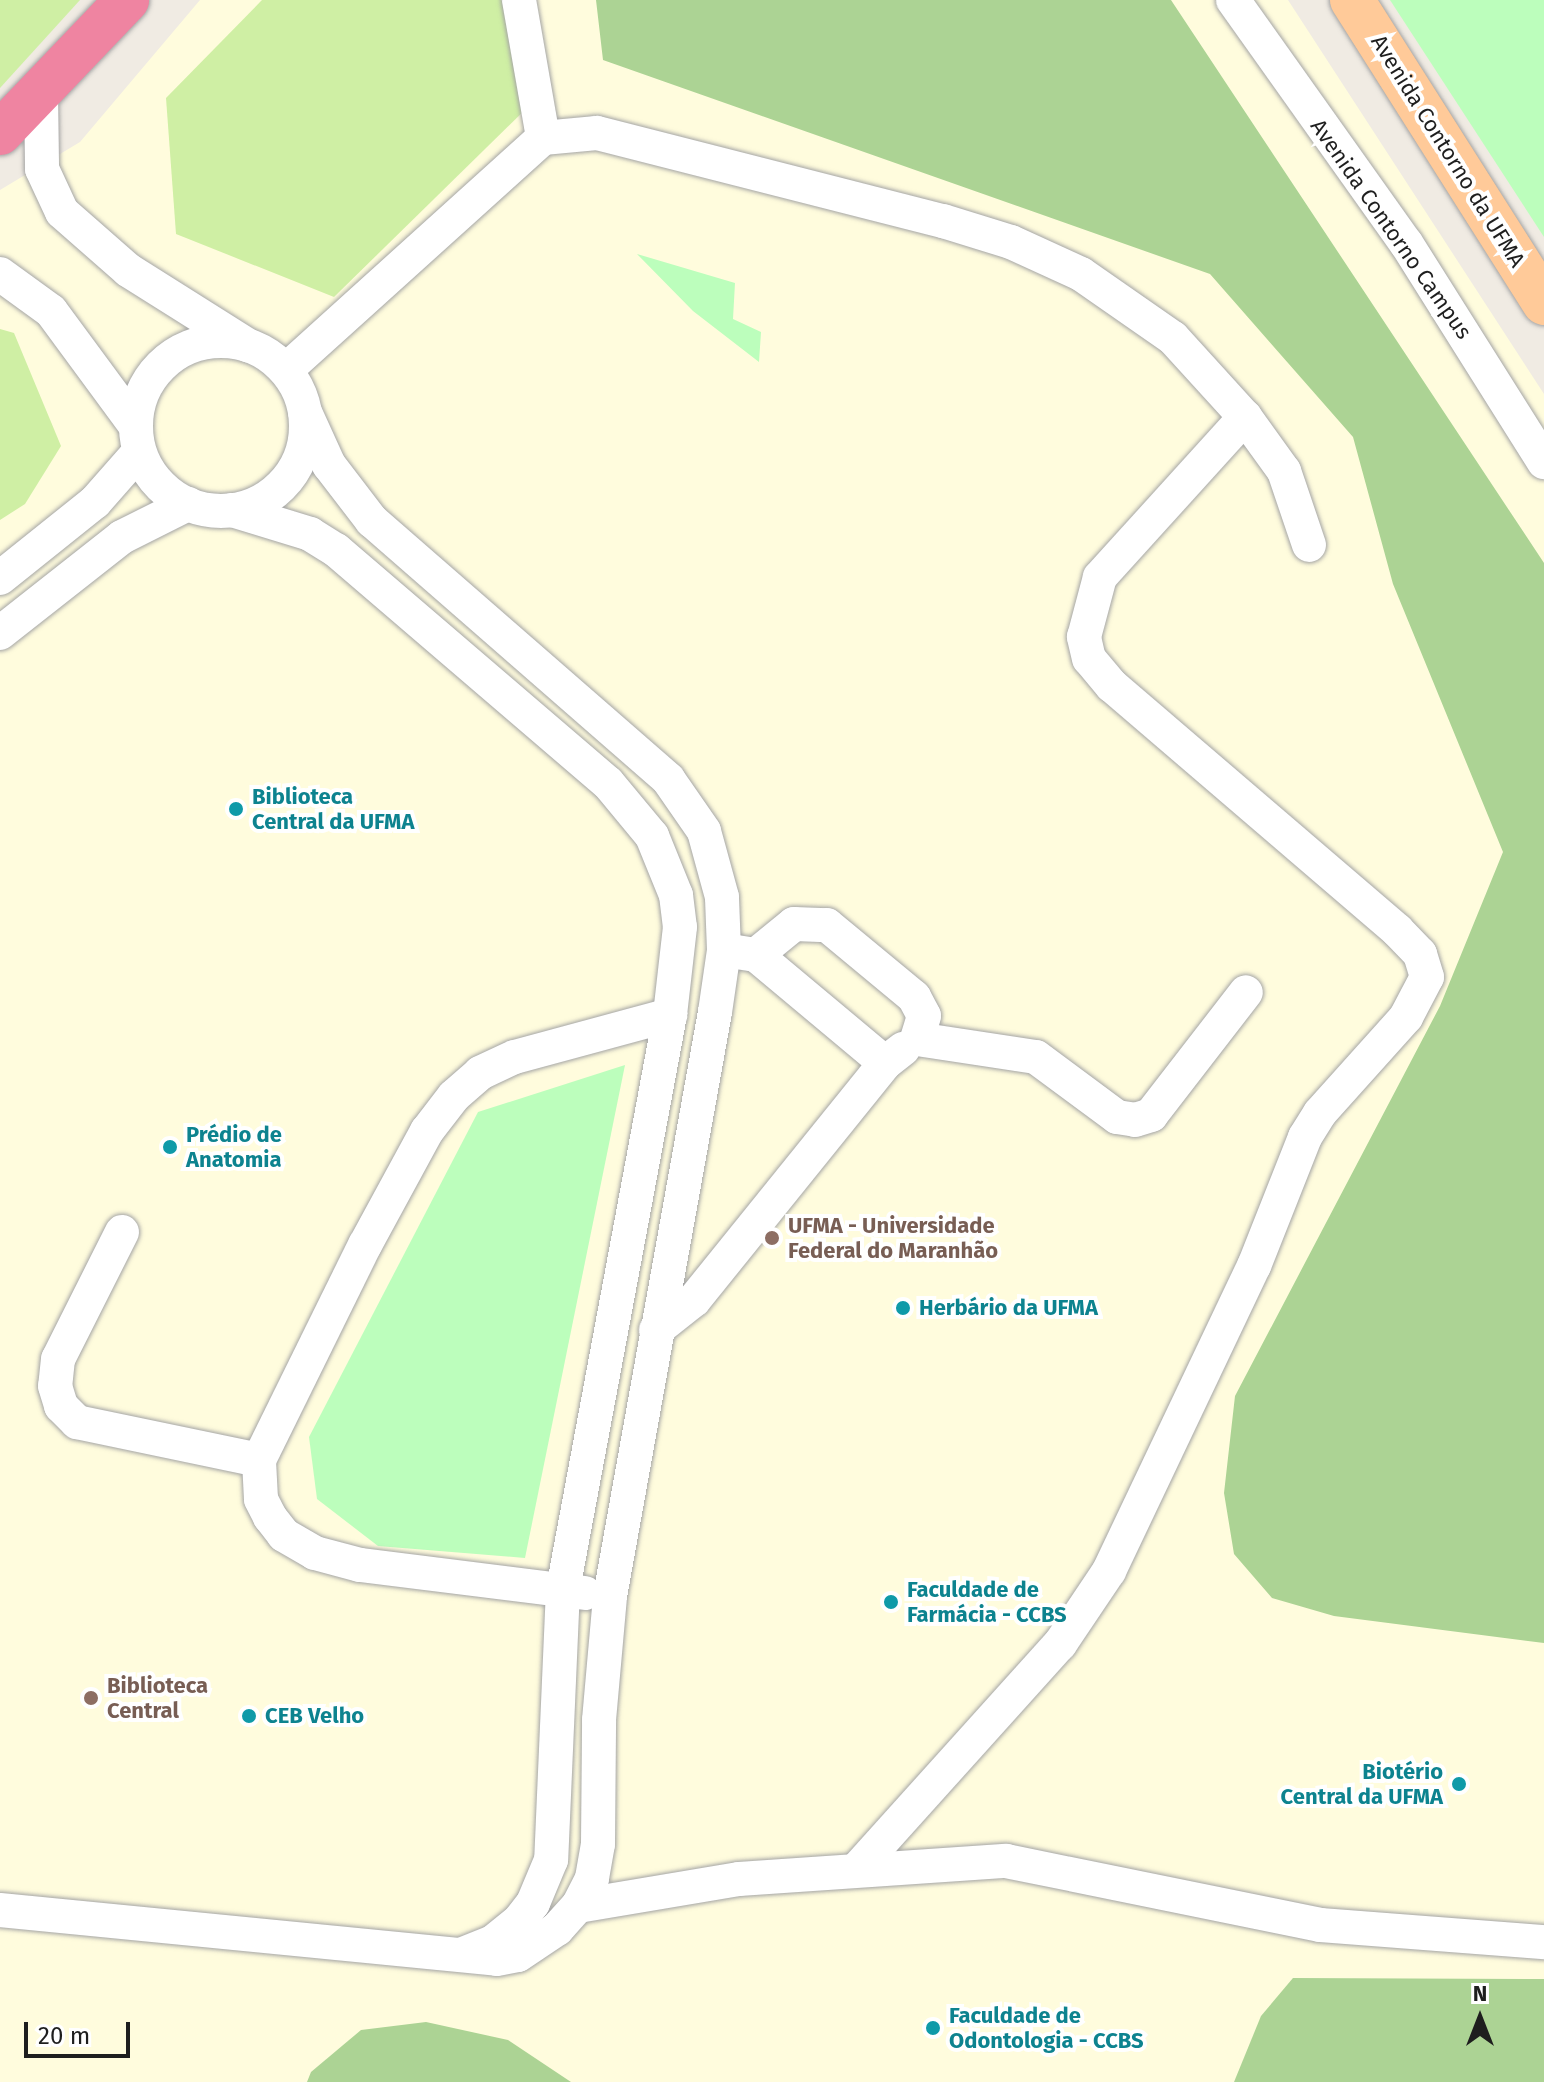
<!DOCTYPE html>
<html>
<head>
<meta charset="utf-8">
<style>
  body { margin:0 }
  #map { position:relative; width:1544px; height:2082px; overflow:hidden; background:#f0ebe3; font-family:"Fira Sans",sans-serif }
  div>[style] { position:absolute }
  [style*='--x'] { left:calc(var(--x)*1px); top:calc(var(--y)*1px); width:calc(var(--w)*1px); rotate:calc(var(--a)*1deg) }
  .education>* { inset:0; background:#fffcdd }
  .grass>* { inset:0; background:#cfefa4 }
  .forest>* { inset:0; background:#acd394 }
  .park>* { inset:0; background:#bcfebc }
  .roads { filter:drop-shadow(0 0 2px #a5a5a5) drop-shadow(0 0 2px #a5a5a5) }
  .minor>* { height:34px; margin:-17px; padding:0 17px; transform-origin:17px; border-radius:17px; background:#fff }
  .minor>.ring { margin:-17px; padding:0; box-sizing:content-box; background:none; border:34px solid #fff; border-radius:50% }
  .major>* { height:44px; margin:-22px; padding:0 22px; transform-origin:22px; border-radius:22px; background:#ffca99 }
  .highway>* { height:44px; margin:-22px; padding:0 22px; transform-origin:22px; border-radius:22px; background:#ef84a1 }
  .dots>* { width:22px; height:22px; translate:-50% -50%; box-sizing:border-box; border:4px solid #fff; border-radius:50% }
  span { translate:-50% -50%; white-space:nowrap; text-align:center; line-height:1.15; -webkit-text-stroke:8px #fff; paint-order:stroke }
  .street-label { font-size:22px; color:#1e1e1e }
  .culture-label { font-size:22px; color:#0d838f; font-weight:700 }
  .left { translate:0 -50%; text-align:left }
  .right { translate:-100% -50%; text-align:right }
  .education-label { font-size:22px; color:#785e54; font-weight:700 }
  .north { position:absolute; left:1440px; top:1978px; width:80px; height:80px; -webkit-text-stroke:6px #fff; paint-order:stroke; rotate:0deg; font-size:22px; font-weight:700; line-height:32px; text-align:center; color:#1e1e1e }
  .north::after { content:''; display:block; margin:auto; width:28px; height:36px; background:#1e1e1e; clip-path:polygon(50% 0,100% 100%,50% 72%,0 100%) }
  .scale { position:absolute; left:24px; top:2022px; width:106px; height:36px; box-sizing:border-box; border:4px solid #1e1e1e; border-top:0; padding-left:10px; font-size:24px; line-height:28px; white-space:nowrap; color:#1e1e1e; -webkit-text-stroke:6px #fff; paint-order:stroke }
</style>
</head>
<body>
<div id="map">
  <div class="education">
    <i style="clip-path:polygon(200px 0,1288px 0,1544px 394px,1544px 2082px,0 2082px,0 190px,80px 142px)"></i>
  </div>
  <div class="grass">
    <i style="clip-path:polygon(0 0,80px 0,0 88px)"></i>
    <i style="clip-path:polygon(262px 0,507px 0,532px 103px,334px 297px,176px 234px,166px 98px)"></i>
    <i style="clip-path:polygon(0 329px,14px 333px,61px 446px,25px 504px,0 520px)"></i>
  </div>
  <div class="forest">
    <i style="clip-path:polygon(596px 0,1171px 0,1544px 563px,1544px 1643px,1334px 1616px,1272px 1598px,1234px 1554px,1224px 1493px,1235px 1396px,1440px 1006px,1503px 852px,1393px 584px,1353px 437px,1210px 274px,603px 60px)"></i>
    <i style="clip-path:polygon(1293px 1978px,1544px 1979px,1544px 2082px,1234px 2082px,1261px 2016px)"></i>
    <i style="clip-path:polygon(426px 2022px,508px 2040px,571px 2082px,307px 2082px,311px 2072px,361px 2030px)"></i>
  </div>
  <div class="park">
    <i style="clip-path:polygon(1390px 0,1544px 0,1544px 237px)"></i>
    <i style="clip-path:polygon(637px 254px,735px 283px,733px 319px,761px 332px,759px 362px,693px 311px)"></i>
    <i style="clip-path:polygon(625px 1065px,525px 1558px,378px 1546px,317px 1499px,309px 1437px,478px 1112px)"></i>
  </div>
  <div class="roads">
    <div class="minor">
      <i style="--x:519;--y:0;--w:140;--a:80.1"></i>
      <i style="--x:1233;--y:0;--w:298;--a:54.6"></i>
      <i style="--x:1406;--y:243;--w:259;--a:57.8"></i>
      <i style="--x:41;--y:93;--w:76;--a:89.2"></i>
      <i style="--x:42;--y:169;--w:47;--a:65.1"></i>
      <i style="--x:62;--y:212;--w:88;--a:41.3"></i>
      <i style="--x:128;--y:270;--w:141;--a:32.2"></i>
      <i style="--x:0;--y:274;--w:63;--a:36"></i>
      <i style="--x:51;--y:311;--w:142;--a:53.6"></i>
      <i class="ring" style="left:136px;top:341px;width:136px;height:136px"></i>
      <i style="--x:286;--y:370;--w:346;--a:-42.1"></i>
      <i style="--x:543;--y:138;--w:54;--a:-5.3"></i>
      <i style="--x:597;--y:133;--w:357;--a:14.3"></i>
      <i style="--x:943;--y:221;--w:71;--a:17.2"></i>
      <i style="--x:1011;--y:242;--w:77;--a:24.6"></i>
      <i style="--x:1081;--y:274;--w:112;--a:34.8"></i>
      <i style="--x:1173;--y:338;--w:107;--a:47.7"></i>
      <i style="--x:1245;--y:417;--w:67;--a:54.2"></i>
      <i style="--x:1284;--y:471;--w:78;--a:71.3"></i>
      <i style="--x:232;--y:510;--w:82;--a:17.1"></i>
      <i style="--x:310;--y:534;--w:31;--a:32"></i>
      <i style="--x:336;--y:550;--w:358;--a:40.6"></i>
      <i style="--x:608;--y:783;--w:69;--a:50.3"></i>
      <i style="--x:652;--y:836;--w:64;--a:67.9"></i>
      <i style="--x:676;--y:895;--w:32;--a:83"></i>
      <i style="--x:680;--y:927;--w:89;--a:96.5"></i>
      <i style="--x:670;--y:1015;--w:584;--a:100.56"></i>
      <i style="--x:563;--y:1589;--w:271;--a:92.5"></i>
      <i style="--x:551;--y:1860;--w:47;--a:112.7"></i>
      <i style="--x:533;--y:1903;--w:23;--a:128"></i>
      <i style="--x:519;--y:1921;--w:33;--a:141"></i>
      <i style="--x:493;--y:1942;--w:31;--a:158"></i>
      <i style="--x:0;--y:578;--w:122;--a:-38.7"></i>
      <i style="--x:95;--y:502;--w:67;--a:-48.7"></i>
      <i style="--x:0;--y:633;--w:155;--a:-38.2"></i>
      <i style="--x:122;--y:537;--w:74;--a:-26.6"></i>
      <i style="--x:724;--y:950;--w:32;--a:9"></i>
      <i style="--x:756;--y:955;--w:49;--a:-39.2"></i>
      <i style="--x:794;--y:924;--w:33;--a:2"></i>
      <i style="--x:827;--y:925;--w:113;--a:39.6"></i>
      <i style="--x:914;--y:997;--w:21;--a:62"></i>
      <i style="--x:924;--y:1016;--w:24;--a:107"></i>
      <i style="--x:917;--y:1039;--w:120;--a:8.6"></i>
      <i style="--x:1036;--y:1057;--w:101;--a:36.5"></i>
      <i style="--x:1117;--y:1117;--w:18;--a:9"></i>
      <i style="--x:1135;--y:1120;--w:17;--a:-17"></i>
      <i style="--x:1151;--y:1115;--w:155;--a:-52.3"></i>
      <i style="--x:756;--y:955;--w:168;--a:39.9"></i>
      <i style="--x:885;--y:1063;--w:23;--a:-38"></i>
      <i style="--x:122;--y:1232;--w:142;--a:116.7"></i>
      <i style="--x:58;--y:1359;--w:27;--a:96"></i>
      <i style="--x:55;--y:1386;--w:21;--a:73"></i>
      <i style="--x:61;--y:1406;--w:23;--a:45"></i>
      <i style="--x:77;--y:1422;--w:186;--a:11.8"></i>
      <i style="--x:656;--y:1330;--w:48;--a:-38.3"></i>
      <i style="--x:694;--y:1300;--w:304;--a:-51.1"></i>
      <i style="--x:585;--y:1593;--w:227;--a:-172.9"></i>
      <i style="--x:360;--y:1565;--w:47;--a:-165.1"></i>
      <i style="--x:315;--y:1553;--w:36;--a:-150"></i>
      <i style="--x:284;--y:1535;--w:23;--a:-128"></i>
      <i style="--x:270;--y:1517;--w:20;--a:-117"></i>
      <i style="--x:261;--y:1499;--w:39;--a:-93"></i>
      <i style="--x:259;--y:1460;--w:240;--a:-63.8"></i>
      <i style="--x:365;--y:1245;--w:130;--a:-61.5"></i>
      <i style="--x:427;--y:1131;--w:44;--a:-52.4"></i>
      <i style="--x:454;--y:1096;--w:35;--a:-41"></i>
      <i style="--x:480;--y:1073;--w:38;--a:-25"></i>
      <i style="--x:515;--y:1057;--w:161;--a:-15.2"></i>
      <i style="--x:858;--y:1868;--w:302;--a:-48"></i>
      <i style="--x:1060;--y:1644;--w:88;--a:-56.1"></i>
      <i style="--x:1109;--y:1571;--w:338;--a:-64.6"></i>
      <i style="--x:1254;--y:1266;--w:139;--a:-68.4"></i>
      <i style="--x:1305;--y:1137;--w:28;--a:-58"></i>
      <i style="--x:1320;--y:1113;--w:129;--a:-48.1"></i>
      <i style="--x:1406;--y:1017;--w:45;--a:-62.3"></i>
      <i style="--x:1427;--y:977;--w:24;--a:-107"></i>
      <i style="--x:1420;--y:954;--w:33;--a:-134"></i>
      <i style="--x:1397;--y:930;--w:375;--a:-139.4"></i>
      <i style="--x:1112;--y:686;--w:35;--a:-130"></i>
      <i style="--x:1089;--y:659;--w:23;--a:-103"></i>
      <i style="--x:1084;--y:637;--w:62;--a:-75.1"></i>
      <i style="--x:1100;--y:577;--w:216;--a:-47.8"></i>
      <i style="--x:578;--y:1906;--w:163;--a:-9.5"></i>
      <i style="--x:739;--y:1879;--w:268;--a:-3.9"></i>
      <i style="--x:1006;--y:1861;--w:321;--a:11.5"></i>
      <i style="--x:1321;--y:1925;--w:224;--a:4.4"></i>
      <i style="--x:0;--y:1910;--w:499;--a:5.6"></i>
      <i style="--x:497;--y:1959;--w:21;--a:-11"></i>
      <i style="--x:518;--y:1955;--w:47;--a:-33.7"></i>
      <i style="--x:557;--y:1929;--w:31;--a:-48"></i>
      <i style="--x:578;--y:1906;--w:31;--a:-63"></i>
      <i style="--x:592;--y:1878;--w:35;--a:-80"></i>
      <i style="--x:598;--y:1844;--w:124;--a:-89.5"></i>
      <i style="--x:599;--y:1720;--w:124;--a:-84.9"></i>
      <i style="--x:610;--y:1596;--w:593;--a:-79.81"></i>
      <i style="--x:715;--y:1012;--w:63;--a:-81.7"></i>
      <i style="--x:724;--y:950;--w:53;--a:-92.2"></i>
      <i style="--x:722;--y:897;--w:68;--a:-105.3"></i>
      <i style="--x:704;--y:831;--w:63;--a:-124.7"></i>
      <i style="--x:668;--y:779;--w:393;--a:-138.9"></i>
      <i style="--x:372;--y:521;--w:71;--a:-127.5"></i>
      <i style="--x:329;--y:465;--w:58;--a:-114.4"></i>
    </div>
    <div class="major">
      <i style="--x:1352;--y:0;--w:359;--a:57.6"></i>
    </div>
    <div class="highway">
      <i style="--x:0;--y:133;--w:184;--a:-46.3"></i>
    </div>
  </div>
  <div class="dots">
    <i style="left:236px;top:809px;background:#0f9aa8"></i>
    <i style="left:170px;top:1147px;background:#0f9aa8"></i>
    <i style="left:772px;top:1238px;background:#8d6e63"></i>
    <i style="left:903px;top:1308px;background:#0f9aa8"></i>
    <i style="left:891px;top:1602px;background:#0f9aa8"></i>
    <i style="left:91px;top:1698px;background:#8d6e63"></i>
    <i style="left:249px;top:1716px;background:#0f9aa8"></i>
    <i style="left:1459px;top:1784px;background:#0f9aa8"></i>
    <i style="left:933px;top:2028px;background:#0f9aa8"></i>
  </div>
  <div class="street-label">
    <span style="left:1448px;top:151px;rotate:58deg">Avenida Contorno da UFMA</span>
    <span style="left:1391px;top:229px;rotate:55deg">Avenida Contorno Campus</span>
  </div>
  <div class="culture-label">
    <span class="left" style="left:252px;top:809px">Biblioteca<br>Central da UFMA</span>
    <span class="left" style="left:186px;top:1147px">Prédio de<br>Anatomia</span>
    <span class="left" style="left:919px;top:1308px">Herbário da UFMA</span>
    <span class="left" style="left:907px;top:1602px">Faculdade de<br>Farmácia - CCBS</span>
    <span class="left" style="left:265px;top:1716px">CEB Velho</span>
    <span class="right" style="left:1443px;top:1784px">Biotério<br>Central da UFMA</span>
    <span class="left" style="left:949px;top:2028px">Faculdade de<br>Odontologia - CCBS</span>
  </div>
  <div class="education-label">
    <span class="left" style="left:788px;top:1238px">UFMA - Universidade<br>Federal do Maranhão</span>
    <span class="left" style="left:107px;top:1698px">Biblioteca<br>Central</span>
  </div>
  <div class="north">N</div>
  <div class="scale">20 m</div>
</div>
</body>
</html>
